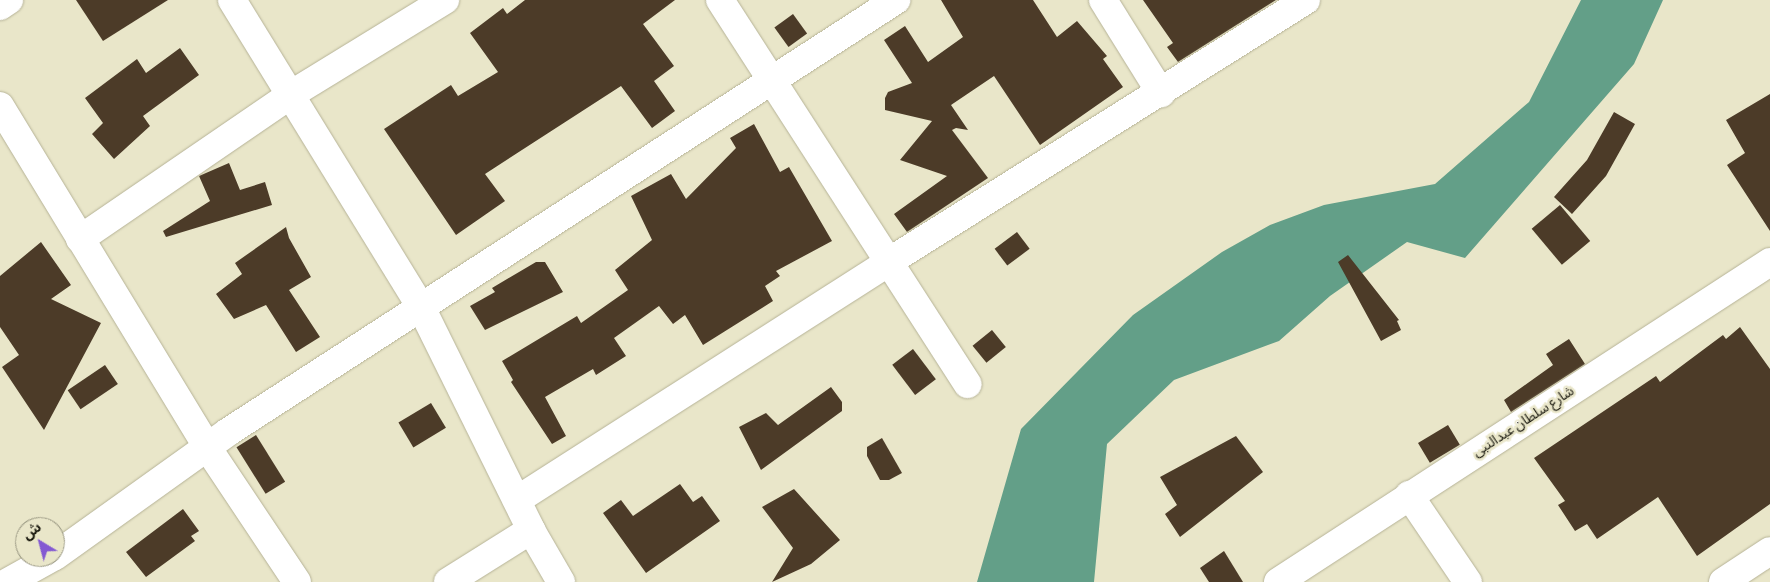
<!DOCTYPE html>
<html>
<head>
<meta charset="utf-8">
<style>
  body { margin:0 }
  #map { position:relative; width:1770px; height:582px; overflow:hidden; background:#e9e6c9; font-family:Commissioner,"Noto Sans Arabic",sans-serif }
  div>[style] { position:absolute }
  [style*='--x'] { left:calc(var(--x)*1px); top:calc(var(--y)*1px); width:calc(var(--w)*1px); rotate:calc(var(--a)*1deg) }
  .water>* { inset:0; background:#639f88 }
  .building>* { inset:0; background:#4c3b28; transform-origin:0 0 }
  .roads { filter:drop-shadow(0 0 1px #b6b397) drop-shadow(0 0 1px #b6b397) }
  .minor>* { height:28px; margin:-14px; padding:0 14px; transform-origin:14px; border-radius:14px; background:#fff }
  span { translate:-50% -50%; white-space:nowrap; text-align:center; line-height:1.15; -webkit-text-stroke:5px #e9e6c9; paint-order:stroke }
  .street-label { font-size:14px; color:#1a190f }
  .north { position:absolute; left:15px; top:517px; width:50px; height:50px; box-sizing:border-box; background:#e9e6c9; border:1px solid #96947f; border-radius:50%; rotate:323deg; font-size:14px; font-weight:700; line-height:20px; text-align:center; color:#1a190f }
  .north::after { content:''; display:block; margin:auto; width:18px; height:22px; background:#8459d2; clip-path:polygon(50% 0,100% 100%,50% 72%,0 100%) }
</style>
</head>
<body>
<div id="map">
  <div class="water">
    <i style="clip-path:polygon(1581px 0,1663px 0,1634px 64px,1465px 258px,1407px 242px,1330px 296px,1279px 341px,1174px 380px,1107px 444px,1094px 582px,977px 582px,1021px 429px,1133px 315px,1222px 252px,1270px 225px,1324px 205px,1435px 184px,1529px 102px)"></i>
  </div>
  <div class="building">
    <i style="clip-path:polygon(76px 0,168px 0,103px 41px)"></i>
    <i style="clip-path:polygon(525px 0,675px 0,643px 24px,674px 66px,654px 81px,675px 111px,652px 128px,621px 86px,485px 174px,505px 201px,456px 235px,384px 129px,451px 85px,458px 96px,498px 72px,470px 33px,503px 8px,507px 14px)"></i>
    <i style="clip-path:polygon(941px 0,1033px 0,1057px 37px,1077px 21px,1107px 56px,1103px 59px,1123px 87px,1040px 145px,994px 76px,951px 105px,968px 130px,956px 128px,952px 130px,988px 178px,907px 232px,894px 214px,947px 176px,900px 160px,932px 121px,885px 110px,885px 98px,888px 92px,912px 83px,884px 40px,905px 26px,928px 62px,963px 37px)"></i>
    <i style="clip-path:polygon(1143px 0,1276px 0,1178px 62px,1167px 47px,1173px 43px)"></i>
    <i style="left:793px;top:14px;width:24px;height:23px;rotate:54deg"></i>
    <i style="clip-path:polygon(180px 48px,199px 75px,143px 116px,150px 126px,114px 159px,92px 134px,103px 123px,85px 98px,137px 59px,146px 73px)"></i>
    <i style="clip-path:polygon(1770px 94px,1770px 231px,1727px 165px,1745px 153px,1726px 120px)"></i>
    <i style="clip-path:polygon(1614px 112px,1635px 124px,1606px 176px,1572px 214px,1554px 197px,1587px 160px)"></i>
    <i style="clip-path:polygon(754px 124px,780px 172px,789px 167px,832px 241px,776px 271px,780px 276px,765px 286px,773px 301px,703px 345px,685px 315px,673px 324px,659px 306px,614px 338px,626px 356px,596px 375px,593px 369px,545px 397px,566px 436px,552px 444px,511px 382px,513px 380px,502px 361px,577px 316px,581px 323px,628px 290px,615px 270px,652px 240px,631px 196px,671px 174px,686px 199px,736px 148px,730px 138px)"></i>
    <i style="clip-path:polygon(229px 163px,240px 190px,265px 182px,272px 205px,166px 237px,163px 231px,210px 201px,199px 176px)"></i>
    <i style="left:1560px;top:205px;width:47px;height:37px;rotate:50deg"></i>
    <i style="clip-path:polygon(286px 227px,289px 238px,311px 277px,289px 290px,320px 337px,296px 352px,266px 305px,234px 319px,216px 294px,242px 274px,235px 263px)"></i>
    <i style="left:1017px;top:232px;width:21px;height:28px;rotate:53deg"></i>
    <i style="clip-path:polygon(41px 242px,71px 285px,51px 299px,101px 323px,44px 430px,2px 367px,19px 355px,0 327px,0 276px)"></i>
    <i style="clip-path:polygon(1348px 255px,1399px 320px,1397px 321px,1401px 330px,1381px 341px,1338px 262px)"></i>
    <i style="clip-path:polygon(536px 262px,545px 262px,563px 292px,485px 330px,470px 306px,495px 292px,492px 288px)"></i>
    <i style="clip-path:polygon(1740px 327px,1770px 369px,1770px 504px,1697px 556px,1658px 497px,1597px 539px,1587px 524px,1575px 531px,1558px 505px,1565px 501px,1534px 458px,1656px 376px,1660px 382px,1723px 335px,1726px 339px)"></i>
    <i style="left:992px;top:330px;width:22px;height:25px;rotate:51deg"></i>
    <i style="clip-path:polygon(1569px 339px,1585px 364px,1511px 412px,1504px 400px,1553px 365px,1546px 354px)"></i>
    <i style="left:913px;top:349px;width:38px;height:26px;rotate:53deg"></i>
    <i style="left:105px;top:365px;width:23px;height:45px;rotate:56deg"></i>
    <i style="clip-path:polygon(831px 387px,842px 402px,842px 411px,761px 470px,739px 427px,766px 413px,778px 425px)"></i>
    <i style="left:431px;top:403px;width:29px;height:38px;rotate:59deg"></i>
    <i style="left:1448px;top:425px;width:23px;height:35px;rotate:59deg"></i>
    <i style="left:256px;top:435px;width:55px;height:23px;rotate:58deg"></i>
    <i style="clip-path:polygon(1236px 436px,1263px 472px,1180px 537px,1165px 514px,1177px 505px,1160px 477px)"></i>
    <i style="clip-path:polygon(882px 438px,902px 473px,889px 480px,880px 480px,867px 456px,867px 447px)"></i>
    <i style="clip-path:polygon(680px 484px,693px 502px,702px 496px,720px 521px,646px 573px,603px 513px,621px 500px,633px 516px)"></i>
    <i style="clip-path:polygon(794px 489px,840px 540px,811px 564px,772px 582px,793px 548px,762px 507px)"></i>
    <i style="clip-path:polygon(183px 509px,199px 531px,191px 536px,195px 541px,146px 577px,126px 552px)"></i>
    <i style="clip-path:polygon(1224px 551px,1243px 582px,1209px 582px,1200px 568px)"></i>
  </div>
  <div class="roads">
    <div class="minor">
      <i style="--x:232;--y:0;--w:361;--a:58.4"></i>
      <i style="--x:421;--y:307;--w:249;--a:63.7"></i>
      <i style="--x:531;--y:530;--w:60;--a:60"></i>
      <i style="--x:720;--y:0;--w:457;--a:57.2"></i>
      <i style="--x:1103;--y:0;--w:110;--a:58.1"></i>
      <i style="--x:0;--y:6;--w:11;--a:-34"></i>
      <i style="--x:0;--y:106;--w:399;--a:58.7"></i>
      <i style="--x:207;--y:447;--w:162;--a:56.3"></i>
      <i style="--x:80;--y:239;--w:255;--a:-34.4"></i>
      <i style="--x:290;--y:95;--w:182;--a:-31.5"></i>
      <i style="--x:1409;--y:495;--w:105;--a:55.9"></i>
      <i style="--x:517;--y:500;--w:443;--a:-32.6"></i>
      <i style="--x:890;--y:261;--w:491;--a:-32.1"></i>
      <i style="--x:55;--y:556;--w:213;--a:-35.6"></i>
      <i style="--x:228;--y:432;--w:796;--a:-32.89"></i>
      <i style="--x:8;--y:582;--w:51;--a:-29.1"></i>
      <i style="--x:448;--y:582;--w:98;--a:-32.1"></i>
      <i style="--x:1278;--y:582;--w:587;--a:-33.04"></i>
      <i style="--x:1723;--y:582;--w:56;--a:-33.4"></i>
    </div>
  </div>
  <div class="street-label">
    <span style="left:1523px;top:421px;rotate:-33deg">شارع سلطان عبدالنبى</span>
  </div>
  <div class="north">ش</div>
</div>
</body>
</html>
